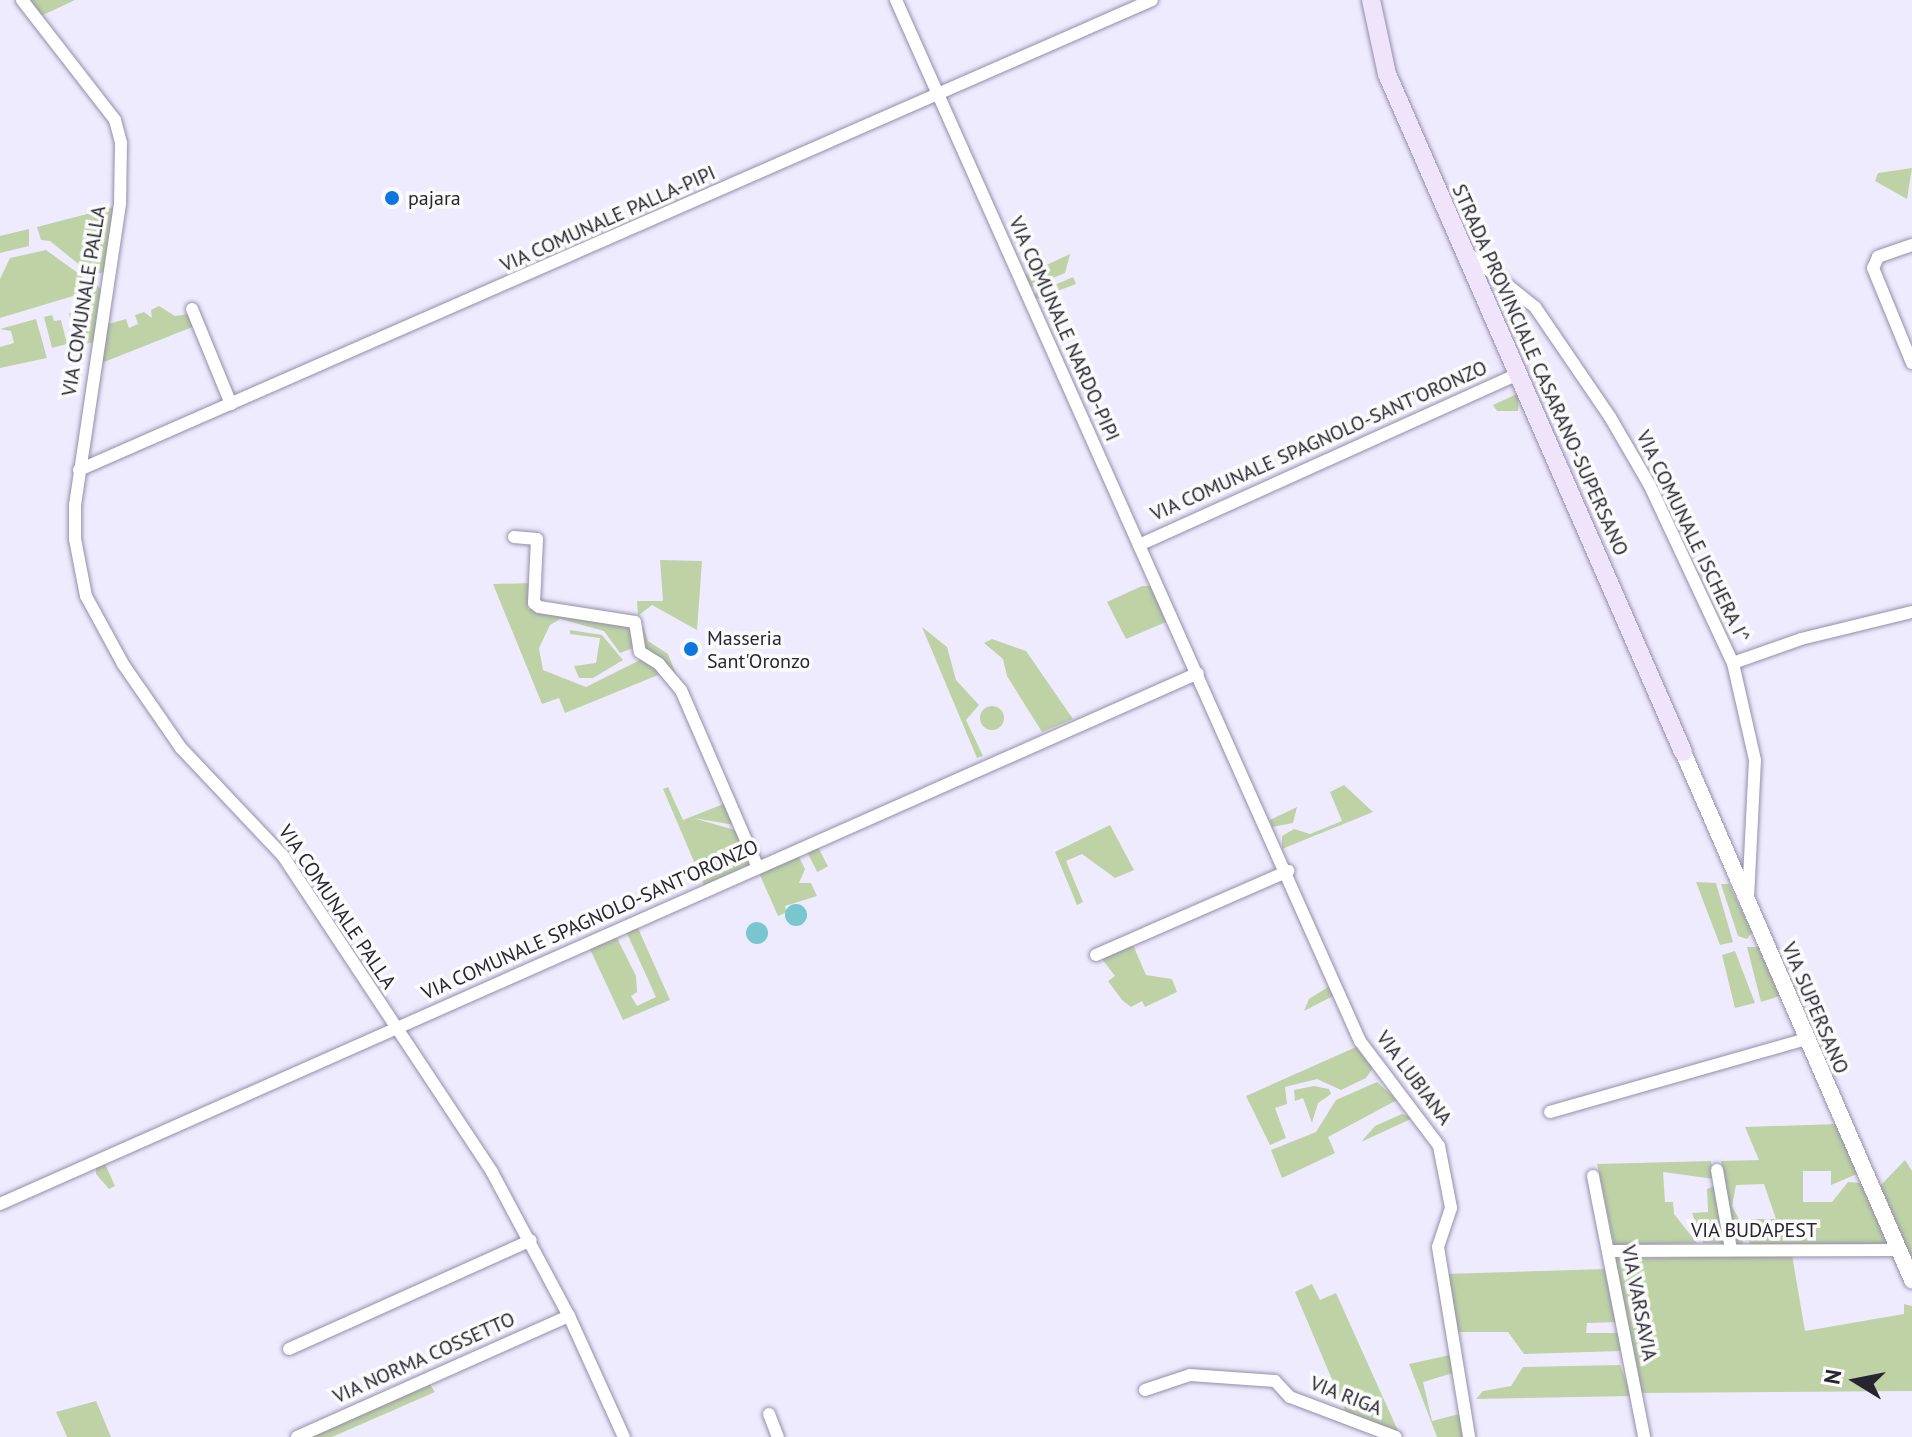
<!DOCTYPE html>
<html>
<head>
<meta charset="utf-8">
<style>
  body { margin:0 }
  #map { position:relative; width:1912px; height:1437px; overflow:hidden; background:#efebfe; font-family:"PT Sans",sans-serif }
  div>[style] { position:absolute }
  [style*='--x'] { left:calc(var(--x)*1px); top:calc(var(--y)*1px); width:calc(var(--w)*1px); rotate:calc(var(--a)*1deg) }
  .green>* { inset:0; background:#bed2a6; transform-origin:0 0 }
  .round { border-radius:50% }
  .water>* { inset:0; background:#7ac6cf }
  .roads { filter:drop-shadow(0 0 2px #948eaa) drop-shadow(0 0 2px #948eaa) }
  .minor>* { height:12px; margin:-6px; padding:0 6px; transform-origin:6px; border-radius:6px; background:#fff }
  .tertiary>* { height:16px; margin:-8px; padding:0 8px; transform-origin:8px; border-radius:8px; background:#fff }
  .secondary>* { height:18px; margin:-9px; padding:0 9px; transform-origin:9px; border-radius:9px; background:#f0e4fa }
  .dots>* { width:22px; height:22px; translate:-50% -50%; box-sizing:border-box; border:4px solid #fbfbfb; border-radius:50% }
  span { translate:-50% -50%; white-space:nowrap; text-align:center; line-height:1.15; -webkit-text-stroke:7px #fbfbfb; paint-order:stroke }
  .poi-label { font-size:20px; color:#272530 }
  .left { translate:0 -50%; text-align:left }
  .street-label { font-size:20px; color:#272530 }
  .north { position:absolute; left:1816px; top:1341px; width:80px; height:80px; -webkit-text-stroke:6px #fbfbfb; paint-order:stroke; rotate:280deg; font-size:22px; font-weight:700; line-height:32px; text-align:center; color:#272530 }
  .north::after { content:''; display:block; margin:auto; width:28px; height:36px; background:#272530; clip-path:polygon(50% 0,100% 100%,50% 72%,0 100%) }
</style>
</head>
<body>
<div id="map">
  <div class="green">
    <i style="clip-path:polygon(30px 0,75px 0,41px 16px)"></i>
    <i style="clip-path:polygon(1912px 168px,1907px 199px,1875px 181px,1878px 173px)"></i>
    <i style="clip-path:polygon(114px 207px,106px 272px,92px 275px,50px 241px,41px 240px,37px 227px)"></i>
    <i style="clip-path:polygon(29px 229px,29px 246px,0 253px,0 236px)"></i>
    <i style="clip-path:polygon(46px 250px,82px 276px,83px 293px,0 318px,0 279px,10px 258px)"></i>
    <i style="clip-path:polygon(1070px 254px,1065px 273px,1031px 287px,1025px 275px)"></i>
    <i style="clip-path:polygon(1073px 277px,1076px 284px,1036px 299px,1034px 294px)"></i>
    <i style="clip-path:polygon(97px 285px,102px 291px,95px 342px,76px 345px,69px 313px,88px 309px)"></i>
    <i style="clip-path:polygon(159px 306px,175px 316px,190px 314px,195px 326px,99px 364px,105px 325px,126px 319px,129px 328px,138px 324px,135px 315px,144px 312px,152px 318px,151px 310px)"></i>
    <i style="clip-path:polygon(52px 315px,54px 321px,61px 320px,67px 344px,52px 348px,44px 317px)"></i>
    <i style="clip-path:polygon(36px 319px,47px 358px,0 368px,0 347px,14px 343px,11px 331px,0 329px)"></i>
    <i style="clip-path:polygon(1519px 393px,1518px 411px,1497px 411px,1493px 405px)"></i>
    <i style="clip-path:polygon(660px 560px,702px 561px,697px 630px,652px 605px,638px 616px,637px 601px,663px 601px)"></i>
    <i style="clip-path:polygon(534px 583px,528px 609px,631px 622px,636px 647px,620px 653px,604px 631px,560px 619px,550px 625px,539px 648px,543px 670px,586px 687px,640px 660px,663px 673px,565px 713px,559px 698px,542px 704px,493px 584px)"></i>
    <i style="clip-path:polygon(1142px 586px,1152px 586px,1166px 622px,1126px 639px,1107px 602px)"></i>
    <i style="clip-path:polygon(643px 626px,648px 641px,668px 654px,678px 679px,643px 647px)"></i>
    <i style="clip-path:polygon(922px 627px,947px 647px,956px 680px,979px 705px,966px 720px,983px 756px,977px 758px)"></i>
    <i style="clip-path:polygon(570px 630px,602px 635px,623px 660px,593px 678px,579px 678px,574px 666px,596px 663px,600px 638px,570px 634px)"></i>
    <i style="clip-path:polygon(992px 639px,1026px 651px,1073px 719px,1042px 732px,1007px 676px,1003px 659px,984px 643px)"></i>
    <i class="round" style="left:980px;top:706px;width:24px;height:24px"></i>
    <i style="clip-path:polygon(1344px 785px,1373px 812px,1282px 849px,1282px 836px,1294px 829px,1310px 834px,1342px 821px,1330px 792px)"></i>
    <i style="clip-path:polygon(668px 787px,683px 820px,726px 803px,735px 825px,693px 818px,738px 831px,752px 863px,704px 885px,663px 789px)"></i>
    <i style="clip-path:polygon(1297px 807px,1293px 823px,1272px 827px,1270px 820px)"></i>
    <i style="clip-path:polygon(1110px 825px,1134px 870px,1115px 878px,1082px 854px,1066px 861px,1083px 902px,1077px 905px,1055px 852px)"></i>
    <i style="left:818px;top:847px;width:22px;height:12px;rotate:63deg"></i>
    <i style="clip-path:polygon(798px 855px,805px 869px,799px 883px,811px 883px,817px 896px,785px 906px,787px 912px,778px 916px,759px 873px)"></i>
    <i style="clip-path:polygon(1696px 882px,1716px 883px,1733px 942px,1720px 945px)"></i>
    <i style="clip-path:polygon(1721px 884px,1729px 884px,1752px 932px,1747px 939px,1738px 936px)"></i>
    <i style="clip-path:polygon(637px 926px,670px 1000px,623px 1020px,589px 947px,615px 934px,636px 976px,637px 992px,631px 996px,637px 1006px,656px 997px,626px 931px)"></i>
    <i style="clip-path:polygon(1133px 945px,1146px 975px,1172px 979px,1177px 992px,1145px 1007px,1142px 1001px,1131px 1007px,1122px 1000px,1108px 981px,1115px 976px,1102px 959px)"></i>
    <i style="clip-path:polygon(1747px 947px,1759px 947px,1780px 996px,1761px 1002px)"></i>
    <i style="clip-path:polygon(1735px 951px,1755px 1003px,1735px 1008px,1722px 955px)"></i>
    <i style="clip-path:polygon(1328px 987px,1333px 996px,1304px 1011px,1309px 999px)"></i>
    <i style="clip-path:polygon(1356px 1047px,1373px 1068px,1366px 1078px,1341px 1090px,1317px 1079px,1285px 1087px,1287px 1104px,1275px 1108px,1286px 1138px,1270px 1145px,1246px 1096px)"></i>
    <i style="clip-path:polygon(1377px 1082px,1397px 1100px,1328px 1137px,1335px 1153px,1282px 1178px,1271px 1150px,1316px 1132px,1336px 1100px)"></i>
    <i style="clip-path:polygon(1314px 1086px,1329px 1089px,1331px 1094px,1318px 1103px,1312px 1123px,1303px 1098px,1295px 1101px,1294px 1090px)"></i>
    <i style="clip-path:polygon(1402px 1114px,1413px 1118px,1361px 1142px,1375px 1126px)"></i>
    <i style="clip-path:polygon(1837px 1124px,1857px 1174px,1831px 1185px,1831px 1171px,1803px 1171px,1803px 1202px,1832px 1202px,1848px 1182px,1862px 1183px,1889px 1246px,1749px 1246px,1751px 1219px,1776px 1219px,1764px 1184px,1736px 1185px,1732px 1206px,1743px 1227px,1743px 1245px,1734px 1246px,1721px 1161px,1759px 1160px,1745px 1127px)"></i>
    <i style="clip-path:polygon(1905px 1160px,1912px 1171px,1912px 1263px,1879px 1187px)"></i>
    <i style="clip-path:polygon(1711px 1161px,1714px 1179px,1663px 1172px,1665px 1202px,1673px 1202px,1674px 1214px,1697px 1243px,1614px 1245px,1597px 1164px)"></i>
    <i style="clip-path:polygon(105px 1164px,115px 1186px,109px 1189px,96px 1174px,96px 1167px)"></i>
    <i style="clip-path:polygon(1715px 1186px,1725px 1243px,1703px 1243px,1692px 1213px,1708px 1212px,1707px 1189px)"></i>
    <i style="clip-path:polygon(1792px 1255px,1805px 1331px,1904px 1314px,1904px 1304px,1912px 1306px,1912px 1391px,1640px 1393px,1614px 1259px)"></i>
    <i style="clip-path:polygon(1606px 1269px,1618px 1322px,1587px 1323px,1586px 1333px,1619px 1333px,1621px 1351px,1524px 1354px,1508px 1332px,1456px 1332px,1444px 1274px)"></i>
    <i style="clip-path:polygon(1312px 1284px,1320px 1300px,1336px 1293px,1399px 1433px,1347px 1415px,1295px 1292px)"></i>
    <i style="clip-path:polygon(1450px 1355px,1453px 1373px,1423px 1382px,1432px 1421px,1459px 1414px,1464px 1437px,1437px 1437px,1409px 1364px)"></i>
    <i style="clip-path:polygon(1620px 1365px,1632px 1396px,1476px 1399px,1483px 1391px,1511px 1386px,1523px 1367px)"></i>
    <i style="clip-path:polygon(428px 1382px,435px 1392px,332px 1437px,306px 1437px)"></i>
    <i style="clip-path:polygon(96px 1401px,111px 1437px,67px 1437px,56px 1412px)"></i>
  </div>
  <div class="water">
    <i class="round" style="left:785px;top:904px;width:22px;height:22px"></i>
    <i class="round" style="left:746px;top:922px;width:22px;height:22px"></i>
  </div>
  <div class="roads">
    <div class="minor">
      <i style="--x:22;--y:0;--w:152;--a:52.2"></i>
      <i style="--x:115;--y:120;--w:24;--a:75"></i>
      <i style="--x:121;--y:143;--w:61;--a:90.9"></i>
      <i style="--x:120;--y:204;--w:304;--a:98.5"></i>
      <i style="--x:75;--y:505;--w:34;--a:90"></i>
      <i style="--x:75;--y:539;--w:58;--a:79.1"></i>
      <i style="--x:86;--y:596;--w:77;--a:61.4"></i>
      <i style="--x:123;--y:664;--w:102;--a:55.4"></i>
      <i style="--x:181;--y:748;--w:149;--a:46.6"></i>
      <i style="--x:283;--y:856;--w:379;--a:56.5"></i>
      <i style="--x:492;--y:1172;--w:163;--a:61.9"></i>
      <i style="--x:569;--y:1316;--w:133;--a:65.6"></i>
      <i style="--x:896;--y:0;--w:1140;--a:65.98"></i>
      <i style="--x:1360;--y:1041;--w:131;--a:53"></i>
      <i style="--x:1439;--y:1146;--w:63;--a:79"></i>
      <i style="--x:1451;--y:1208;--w:41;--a:108.4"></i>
      <i style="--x:1438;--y:1247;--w:193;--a:80.7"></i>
      <i style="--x:1912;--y:245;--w:36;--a:161"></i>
      <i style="--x:1878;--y:257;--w:12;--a:114"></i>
      <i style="--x:1873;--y:268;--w:103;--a:67.7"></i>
      <i style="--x:1466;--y:252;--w:88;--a:38.6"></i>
      <i style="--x:1535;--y:307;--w:133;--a:55.7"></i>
      <i style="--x:1610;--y:417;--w:78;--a:59.8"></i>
      <i style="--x:1649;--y:484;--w:198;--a:64.9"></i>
      <i style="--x:192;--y:309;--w:103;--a:67.7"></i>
      <i style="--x:79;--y:470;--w:1171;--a:-23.65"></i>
      <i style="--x:514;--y:537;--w:23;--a:5"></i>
      <i style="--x:537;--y:539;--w:64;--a:92.7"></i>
      <i style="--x:534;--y:603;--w:6;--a:39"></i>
      <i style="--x:539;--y:607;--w:97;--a:8.9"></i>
      <i style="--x:635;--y:622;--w:30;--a:81"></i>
      <i style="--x:640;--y:652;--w:22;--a:32"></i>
      <i style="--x:659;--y:664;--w:34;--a:50"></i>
      <i style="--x:681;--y:690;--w:192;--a:66.6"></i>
      <i style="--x:1139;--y:545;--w:414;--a:-24.3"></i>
      <i style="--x:1748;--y:898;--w:138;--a:-87.1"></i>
      <i style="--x:1755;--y:760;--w:99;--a:-102.8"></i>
      <i style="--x:1733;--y:663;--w:72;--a:-19.4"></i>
      <i style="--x:1801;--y:639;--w:114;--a:-13.7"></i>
      <i style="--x:1096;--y:955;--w:210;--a:-23.6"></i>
      <i style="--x:1550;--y:1112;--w:266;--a:-15.9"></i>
      <i style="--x:1717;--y:1170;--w:80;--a:80"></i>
      <i style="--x:1593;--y:1176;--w:266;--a:78.9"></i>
      <i style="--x:0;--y:1204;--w:1310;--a:-23.9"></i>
      <i style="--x:1608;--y:1251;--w:291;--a:-0.2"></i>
      <i style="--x:289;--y:1349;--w:265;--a:-24.2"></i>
      <i style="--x:1145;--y:1390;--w:47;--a:-18.4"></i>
      <i style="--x:1190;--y:1375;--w:85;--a:4"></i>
      <i style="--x:1275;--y:1381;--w:22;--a:47"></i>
      <i style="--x:1290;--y:1397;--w:113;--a:20.7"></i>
      <i style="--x:769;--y:1414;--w:25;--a:69"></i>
      <i style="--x:297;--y:1437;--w:298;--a:-24"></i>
    </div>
    <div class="tertiary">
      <i style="--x:1683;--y:752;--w:576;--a:66.55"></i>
    </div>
    <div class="secondary">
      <i style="--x:1371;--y:0;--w:76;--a:77.8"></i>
      <i style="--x:1387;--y:74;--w:740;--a:66.41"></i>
    </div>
  </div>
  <div class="dots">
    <i style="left:392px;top:198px;background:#0e77df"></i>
    <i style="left:691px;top:649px;background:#0e77df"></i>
  </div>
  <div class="poi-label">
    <span class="left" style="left:408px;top:198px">pajara</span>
    <span class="left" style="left:707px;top:650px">Masseria<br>Sant'Oronzo</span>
  </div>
  <div class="street-label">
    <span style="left:608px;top:219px;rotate:-24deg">VIA COMUNALE PALLA-PIPI</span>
    <span style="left:84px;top:301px;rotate:-81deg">VIA COMUNALE PALLA</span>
    <span style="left:1064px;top:329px;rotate:66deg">VIA COMUNALE NARDO-PIPI</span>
    <span style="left:1540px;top:370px;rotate:66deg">STRADA PROVINCIALE CASARANO-SUPERSANO</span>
    <span style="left:1319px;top:441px;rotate:-24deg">VIA COMUNALE SPAGNOLO-SANT'ORONZO</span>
    <span style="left:1693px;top:537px;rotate:64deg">VIA COMUNALE ISCHERA I^</span>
    <span style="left:337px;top:907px;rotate:56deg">VIA COMUNALE PALLA</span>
    <span style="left:590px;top:920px;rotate:-24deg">VIA COMUNALE SPAGNOLO-SANT'ORONZO</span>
    <span style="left:1815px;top:1008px;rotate:67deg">VIA SUPERSANO</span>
    <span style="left:1414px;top:1078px;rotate:53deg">VIA LUBIANA</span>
    <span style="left:1754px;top:1230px">VIA BUDAPEST</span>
    <span style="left:1639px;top:1303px;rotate:79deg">VIA VARSAVIA</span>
    <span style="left:424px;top:1358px;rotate:-24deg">VIA NORMA COSSETTO</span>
    <span style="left:1346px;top:1396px;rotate:21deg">VIA RIGA</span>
  </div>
  <div class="north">N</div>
</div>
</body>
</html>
